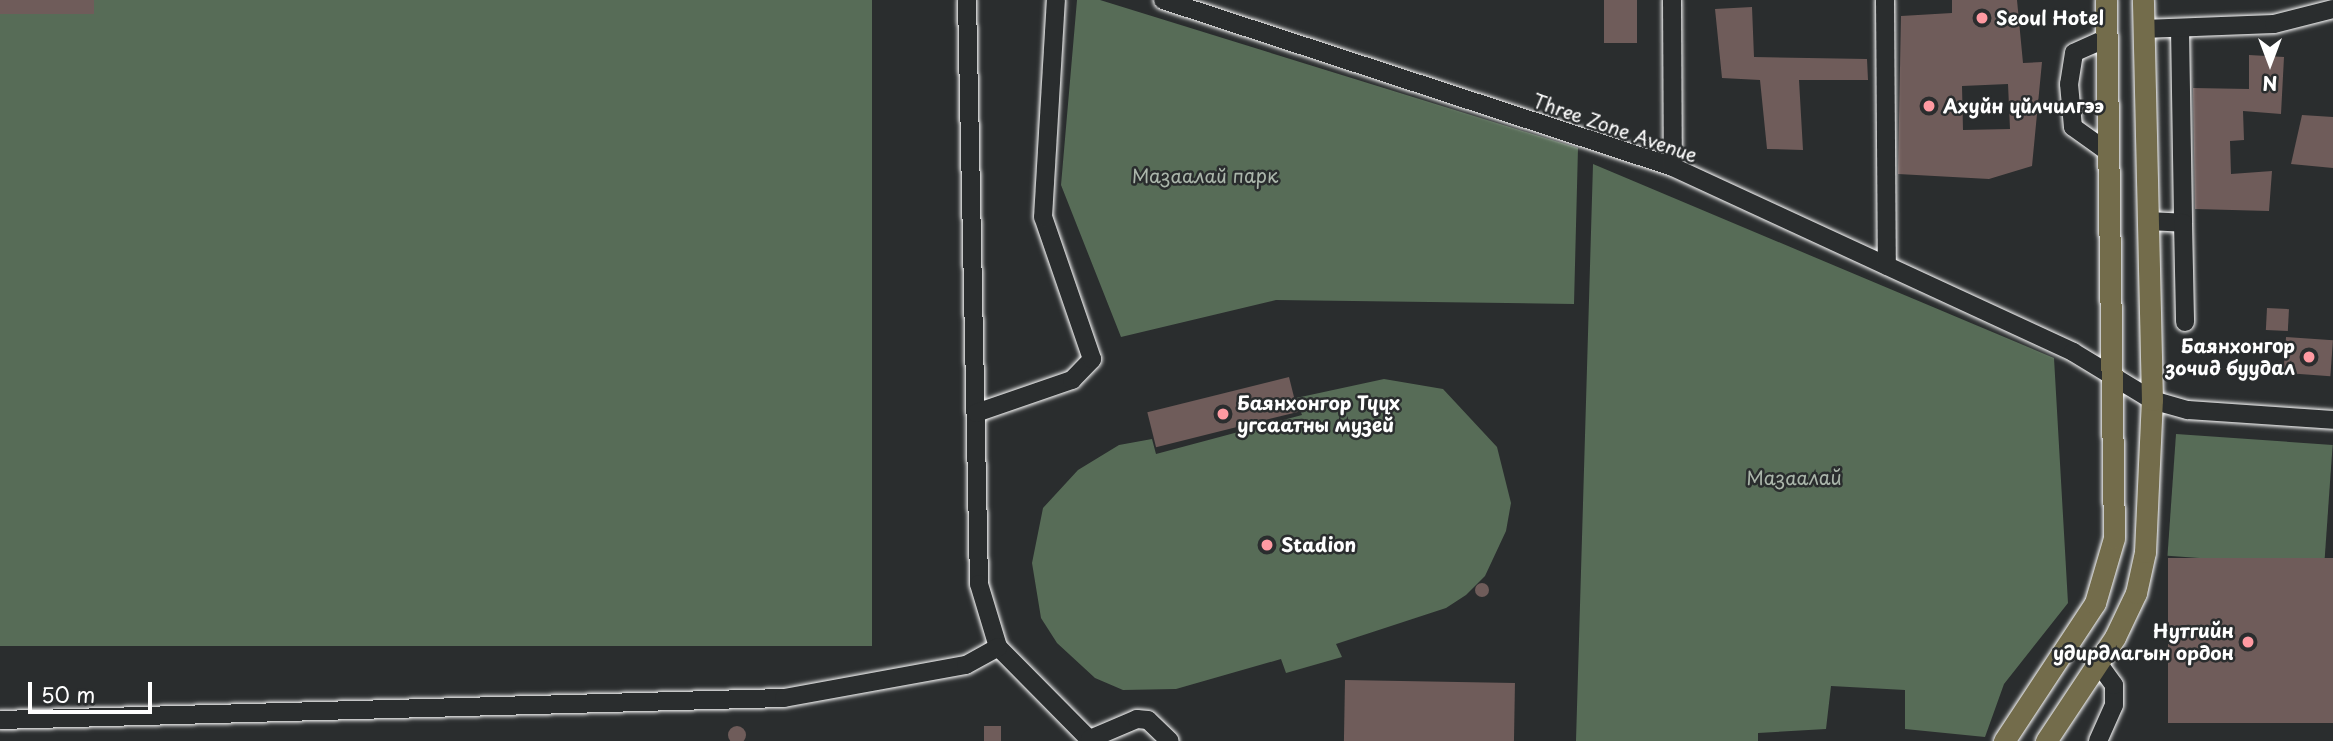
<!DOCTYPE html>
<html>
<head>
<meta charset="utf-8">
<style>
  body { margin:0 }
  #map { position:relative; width:2333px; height:741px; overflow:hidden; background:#2a2d2e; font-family:"Playpen Sans",sans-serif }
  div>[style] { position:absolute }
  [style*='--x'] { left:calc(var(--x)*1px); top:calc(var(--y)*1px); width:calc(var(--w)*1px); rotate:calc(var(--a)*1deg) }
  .green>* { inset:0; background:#576c57; transform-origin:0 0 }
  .building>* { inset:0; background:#6f5c5a; transform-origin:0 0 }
  .round { border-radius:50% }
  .roads { filter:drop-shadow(0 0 2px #fff) drop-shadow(0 0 2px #fff) }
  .minor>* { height:18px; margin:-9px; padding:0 9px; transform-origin:9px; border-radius:9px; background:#2a2d2e }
  .major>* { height:21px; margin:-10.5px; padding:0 10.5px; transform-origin:10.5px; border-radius:10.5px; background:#736c4b }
  .dots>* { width:19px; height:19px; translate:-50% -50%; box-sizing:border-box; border:4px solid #2a2d2e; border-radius:50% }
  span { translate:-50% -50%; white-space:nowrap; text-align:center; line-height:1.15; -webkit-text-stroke:5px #2a2d2e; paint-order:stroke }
  .poi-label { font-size:19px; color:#fff; font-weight:700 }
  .left { translate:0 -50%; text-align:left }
  .right { translate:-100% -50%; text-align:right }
  .street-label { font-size:19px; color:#fff }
  .park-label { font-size:19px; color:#abb6ab }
  .north { position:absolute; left:2235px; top:28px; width:70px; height:70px; -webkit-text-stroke:5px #2a2d2e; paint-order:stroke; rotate:180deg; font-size:19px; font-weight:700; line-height:28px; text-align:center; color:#fff }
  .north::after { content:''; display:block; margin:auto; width:24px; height:32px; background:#fff; clip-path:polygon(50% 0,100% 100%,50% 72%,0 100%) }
  .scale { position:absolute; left:28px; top:682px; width:124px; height:32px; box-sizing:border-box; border:4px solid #fff; border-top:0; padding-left:9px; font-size:21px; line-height:24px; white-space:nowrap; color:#fff; -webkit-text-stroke:5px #2a2d2e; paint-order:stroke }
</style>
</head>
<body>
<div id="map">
  <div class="green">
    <i style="left:0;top:0;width:872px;height:646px"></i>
    <i style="clip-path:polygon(1077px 0,1100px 0,1578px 148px,1574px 304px,1276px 300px,1121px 337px,1061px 185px)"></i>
    <i style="clip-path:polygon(1593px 164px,2054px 358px,2068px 603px,2004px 684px,1985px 737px,1905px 729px,1905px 690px,1831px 686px,1826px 729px,1758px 733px,1758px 741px,1576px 741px)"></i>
    <i style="clip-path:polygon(1384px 379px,1443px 389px,1497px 447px,1511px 503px,1506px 531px,1485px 576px,1466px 595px,1446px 608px,1336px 644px,1342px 657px,1286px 673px,1281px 659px,1176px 689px,1123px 690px,1095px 678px,1057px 643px,1041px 618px,1032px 563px,1043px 508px,1078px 470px,1119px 445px,1152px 439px,1156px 454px,1302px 415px,1296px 398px)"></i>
    <i style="left:2176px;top:434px;width:157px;height:122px;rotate:4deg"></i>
  </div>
  <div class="building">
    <i style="left:0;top:0;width:94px;height:14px"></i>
    <i style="left:1604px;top:0;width:33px;height:43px"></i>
    <i style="clip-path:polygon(evenodd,1952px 0,2017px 0,2023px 63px,2042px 62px,2032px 166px,1989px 179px,1898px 174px,1901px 16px,1952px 13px,1952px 0,2008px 84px,2010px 129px,1963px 130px,1962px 86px,2008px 84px)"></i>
    <i style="clip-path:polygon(1752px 7px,1754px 57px,1867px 59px,1868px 80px,1799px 80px,1803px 150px,1767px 149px,1760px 80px,1722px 78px,1715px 9px)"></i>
    <i style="clip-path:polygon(2249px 55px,2284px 57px,2281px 114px,2243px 111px,2244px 140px,2230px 141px,2231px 174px,2272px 171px,2269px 211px,2195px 209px,2193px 88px,2249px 89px)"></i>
    <i style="clip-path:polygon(2302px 115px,2333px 117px,2333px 168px,2291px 164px)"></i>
    <i style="left:2267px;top:308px;width:22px;height:22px;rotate:3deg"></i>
    <i style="left:2286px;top:337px;width:47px;height:36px;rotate:4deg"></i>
    <i style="left:1289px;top:377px;width:36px;height:146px;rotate:76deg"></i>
    <i style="left:2333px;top:558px;width:165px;height:165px;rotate:90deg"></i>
    <i class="round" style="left:1475px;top:583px;width:14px;height:14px"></i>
    <i style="left:1345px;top:680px;width:170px;height:61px;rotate:1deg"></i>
    <i style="left:984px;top:726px;width:17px;height:15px"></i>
    <i class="round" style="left:728px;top:726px;width:18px;height:18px"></i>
  </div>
  <div class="roads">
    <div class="minor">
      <i style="--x:967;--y:0;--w:584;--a:88.82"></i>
      <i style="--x:979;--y:584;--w:66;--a:73.2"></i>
      <i style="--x:998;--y:647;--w:132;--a:45.3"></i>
      <i style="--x:1163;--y:0;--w:537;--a:18.13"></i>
      <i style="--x:1673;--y:167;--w:441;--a:24.8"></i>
      <i style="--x:2073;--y:352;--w:92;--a:31.3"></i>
      <i style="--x:2152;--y:400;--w:37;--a:16"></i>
      <i style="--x:2188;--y:410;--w:145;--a:3.9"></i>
      <i style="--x:1672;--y:0;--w:167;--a:89.7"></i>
      <i style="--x:1885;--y:0;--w:266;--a:89.6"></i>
      <i style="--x:2180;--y:28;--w:195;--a:89.1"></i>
      <i style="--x:2143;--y:29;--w:131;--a:-2.2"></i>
      <i style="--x:2274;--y:24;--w:61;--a:-14.3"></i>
      <i style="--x:2107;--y:38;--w:36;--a:156"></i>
      <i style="--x:2074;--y:53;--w:31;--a:99"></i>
      <i style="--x:2069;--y:84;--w:43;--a:84.7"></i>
      <i style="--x:2073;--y:127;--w:43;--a:35.5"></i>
      <i style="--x:2148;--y:221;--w:35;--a:3"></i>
      <i style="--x:2183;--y:223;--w:99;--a:88.8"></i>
      <i style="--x:976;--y:413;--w:102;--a:-19"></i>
      <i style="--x:1072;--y:380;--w:29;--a:-46"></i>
      <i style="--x:1092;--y:359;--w:150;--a:-109"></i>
      <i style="--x:1043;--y:217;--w:217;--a:-86.6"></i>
      <i style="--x:0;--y:720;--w:784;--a:-1.61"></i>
      <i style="--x:784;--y:698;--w:185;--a:-10.3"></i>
      <i style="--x:966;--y:665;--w:37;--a:-29"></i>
      <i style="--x:1090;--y:739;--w:51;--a:-23.1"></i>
      <i style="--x:1137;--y:719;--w:11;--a:5"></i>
      <i style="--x:1148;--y:720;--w:30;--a:44"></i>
      <i style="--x:2098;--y:741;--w:39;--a:-66"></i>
      <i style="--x:2114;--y:705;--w:20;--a:-90"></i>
      <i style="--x:2114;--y:685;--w:27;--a:-126"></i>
    </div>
    <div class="major">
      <i style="--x:2004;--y:741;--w:165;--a:-56.6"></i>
      <i style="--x:2095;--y:603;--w:68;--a:-73.7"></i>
      <i style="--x:2114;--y:538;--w:538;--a:-90.85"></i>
      <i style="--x:2046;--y:741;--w:125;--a:-56.4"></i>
      <i style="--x:2115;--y:637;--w:49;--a:-64.5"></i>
      <i style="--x:2136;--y:593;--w:42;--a:-77.6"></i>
      <i style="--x:2145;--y:552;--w:152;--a:-87.4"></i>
      <i style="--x:2152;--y:400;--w:400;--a:-91.3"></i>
    </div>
  </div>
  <div class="dots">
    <i style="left:1982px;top:18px;background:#ff9aa2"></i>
    <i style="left:1929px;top:106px;background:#ff9aa2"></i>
    <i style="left:2309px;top:357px;background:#ff9aa2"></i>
    <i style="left:1223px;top:414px;background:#ff9aa2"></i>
    <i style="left:1267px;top:545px;background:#ff9aa2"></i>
    <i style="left:2248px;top:642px;background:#ff9aa2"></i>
  </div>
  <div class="poi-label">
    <span class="left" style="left:1996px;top:18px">Seoul Hotel</span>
    <span class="left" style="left:1943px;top:106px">Ахуйн үйлчилгээ</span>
    <span class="right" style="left:2295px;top:357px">Баянхонгор<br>зочид буудал</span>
    <span class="left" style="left:1237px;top:414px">Баянхонгор Түүх<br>угсаатны музей</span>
    <span class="left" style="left:1281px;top:545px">Stadion</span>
    <span class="right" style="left:2234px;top:642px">Нутгийн<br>удирдлагын ордон</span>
  </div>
  <div class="street-label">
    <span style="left:1615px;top:128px;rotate:19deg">Three Zone Avenue</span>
  </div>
  <div class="park-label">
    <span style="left:1205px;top:176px">Мазаалай парк</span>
    <span style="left:1794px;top:478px">Мазаалай</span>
  </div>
  <div class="north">N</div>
  <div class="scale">50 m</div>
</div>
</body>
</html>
